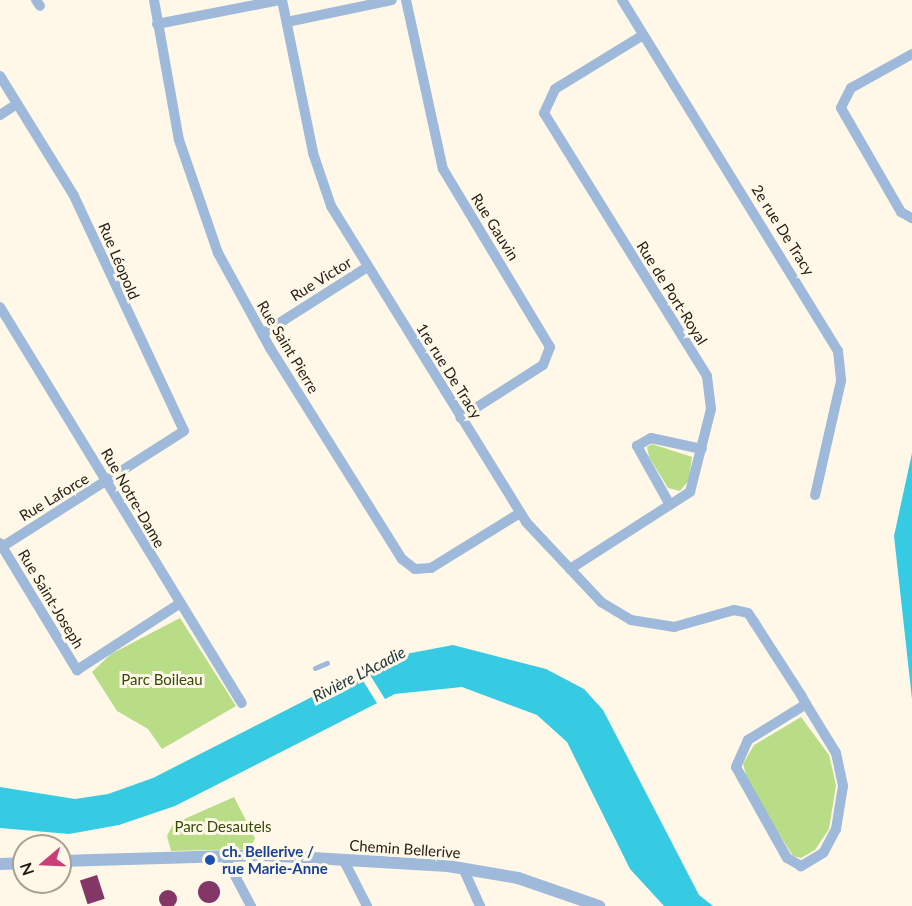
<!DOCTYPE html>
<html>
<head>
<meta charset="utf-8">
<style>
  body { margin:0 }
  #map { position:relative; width:912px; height:906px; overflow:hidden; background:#fff8e8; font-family:Lato,sans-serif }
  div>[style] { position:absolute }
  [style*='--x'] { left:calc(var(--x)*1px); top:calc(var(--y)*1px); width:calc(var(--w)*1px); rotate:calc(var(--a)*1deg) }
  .green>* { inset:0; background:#b9dd86 }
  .water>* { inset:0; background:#37cbe3 }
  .pier>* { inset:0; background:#fff8e8; transform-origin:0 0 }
  .building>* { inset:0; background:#843667; transform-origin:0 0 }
  .round { border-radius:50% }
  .service>* { height:5px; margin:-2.5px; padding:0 2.5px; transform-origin:2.5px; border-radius:2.5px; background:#9fb9da }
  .minor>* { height:10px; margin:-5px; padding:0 5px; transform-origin:5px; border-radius:5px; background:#9fb9da }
  .tertiary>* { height:12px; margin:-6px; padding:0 6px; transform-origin:6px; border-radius:6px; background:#9fb9da }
  .dots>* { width:16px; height:16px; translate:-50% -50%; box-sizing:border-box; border:3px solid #fff8e8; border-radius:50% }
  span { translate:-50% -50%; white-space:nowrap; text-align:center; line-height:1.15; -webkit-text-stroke:6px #fff8e8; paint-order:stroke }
  .street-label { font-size:15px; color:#221e14 }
  .park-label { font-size:15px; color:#344a08 }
  .transit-label { font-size:15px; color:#164399; font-weight:700 }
  .left { translate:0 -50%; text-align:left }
  .water-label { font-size:16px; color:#20373c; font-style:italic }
  .north { position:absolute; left:12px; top:834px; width:60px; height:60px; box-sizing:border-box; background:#fff8e8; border:2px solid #a7a193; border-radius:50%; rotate:251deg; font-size:16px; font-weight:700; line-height:24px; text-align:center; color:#221e14 }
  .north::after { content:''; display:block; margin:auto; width:21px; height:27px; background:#ca3f75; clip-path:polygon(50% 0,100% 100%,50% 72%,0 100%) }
</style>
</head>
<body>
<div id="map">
  <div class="green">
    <i style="clip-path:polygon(652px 444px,692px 457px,689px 480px,680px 491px,668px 488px,649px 457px,647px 447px)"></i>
    <i style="clip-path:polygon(180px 618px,236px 706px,162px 749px,148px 729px,117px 711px,92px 672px,111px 654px)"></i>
    <i style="clip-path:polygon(801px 717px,829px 755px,836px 785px,829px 829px,815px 850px,801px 858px,793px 856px,749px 786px,743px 764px,754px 745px)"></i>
    <i style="clip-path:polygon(234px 797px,255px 838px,250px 849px,171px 851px,167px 836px,173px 824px)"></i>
  </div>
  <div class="water">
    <i style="clip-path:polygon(912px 453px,912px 699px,894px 536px)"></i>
    <i style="clip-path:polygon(453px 645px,546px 669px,584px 689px,603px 710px,699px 895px,713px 906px,664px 906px,630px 869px,567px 742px,537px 715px,462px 687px,395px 694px,175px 806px,119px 825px,69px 834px,0 828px,0 787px,75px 799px,108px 794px,153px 778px,390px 657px)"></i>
  </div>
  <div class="pier">
    <i style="left:365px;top:667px;width:41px;height:9px;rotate:58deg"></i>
  </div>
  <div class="building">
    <i style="left:97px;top:875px;width:25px;height:18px;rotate:72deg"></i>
    <i class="round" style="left:198px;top:881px;width:22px;height:22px"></i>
    <i class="round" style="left:159px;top:890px;width:18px;height:18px"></i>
  </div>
  <div class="service">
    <i style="--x:315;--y:668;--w:13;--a:-23"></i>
  </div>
  <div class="minor">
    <i style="--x:36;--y:0;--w:7;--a:56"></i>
    <i style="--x:154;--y:0;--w:142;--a:79.9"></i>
    <i style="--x:179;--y:140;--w:120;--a:71"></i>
    <i style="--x:218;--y:253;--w:108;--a:61.3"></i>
    <i style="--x:270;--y:348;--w:249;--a:58"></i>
    <i style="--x:402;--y:559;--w:16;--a:38"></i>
    <i style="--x:415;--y:569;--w:16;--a:-4"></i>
    <i style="--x:431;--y:568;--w:105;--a:-31.7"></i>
    <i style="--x:282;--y:0;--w:156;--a:78.5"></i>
    <i style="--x:313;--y:153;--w:56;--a:71.2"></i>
    <i style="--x:331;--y:206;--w:371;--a:58.3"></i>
    <i style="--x:526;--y:522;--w:110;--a:46.8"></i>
    <i style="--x:601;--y:602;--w:35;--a:31"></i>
    <i style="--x:631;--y:620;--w:44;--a:9.2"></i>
    <i style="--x:674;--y:627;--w:62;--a:-15.8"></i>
    <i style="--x:734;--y:610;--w:14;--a:12"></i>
    <i style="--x:748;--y:613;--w:11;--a:56"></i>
    <i style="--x:754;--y:622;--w:87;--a:57.2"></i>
    <i style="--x:801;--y:695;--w:10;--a:61"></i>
    <i style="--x:806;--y:704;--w:57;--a:58.5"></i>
    <i style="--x:836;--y:753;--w:34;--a:78"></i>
    <i style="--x:843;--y:786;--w:44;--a:99.2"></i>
    <i style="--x:836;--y:829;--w:27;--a:118"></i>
    <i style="--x:823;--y:853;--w:26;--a:149"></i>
    <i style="--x:801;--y:866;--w:16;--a:-150"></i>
    <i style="--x:787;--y:858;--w:104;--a:-119.3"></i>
    <i style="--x:736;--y:767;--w:30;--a:-66"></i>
    <i style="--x:748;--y:740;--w:68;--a:-31.8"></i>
    <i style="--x:406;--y:0;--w:173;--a:77.7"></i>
    <i style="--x:443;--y:169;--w:208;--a:59"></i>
    <i style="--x:550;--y:347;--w:19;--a:111"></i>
    <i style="--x:543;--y:365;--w:98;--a:147.4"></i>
    <i style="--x:622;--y:0;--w:412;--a:58.4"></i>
    <i style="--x:838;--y:351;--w:30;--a:84"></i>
    <i style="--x:841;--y:381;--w:117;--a:102.8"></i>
    <i style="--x:287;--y:22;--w:107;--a:-11.8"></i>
    <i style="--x:157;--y:24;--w:125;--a:-11"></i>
    <i style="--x:912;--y:54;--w:70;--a:150.9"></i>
    <i style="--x:851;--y:88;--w:22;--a:117"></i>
    <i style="--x:841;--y:108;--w:120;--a:60"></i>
    <i style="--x:901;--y:212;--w:13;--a:29"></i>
    <i style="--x:0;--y:76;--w:141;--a:58.3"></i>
    <i style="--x:74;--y:196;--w:259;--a:64.9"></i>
    <i style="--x:184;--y:431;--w:218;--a:147.5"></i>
    <i style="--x:0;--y:115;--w:20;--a:-33"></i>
    <i style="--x:0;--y:307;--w:464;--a:58.6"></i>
    <i style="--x:262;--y:334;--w:123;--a:-32.4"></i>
    <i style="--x:670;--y:505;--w:68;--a:-119.2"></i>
    <i style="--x:637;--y:446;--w:16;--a:-30"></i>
    <i style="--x:651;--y:438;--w:52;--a:12.2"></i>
    <i style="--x:0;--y:543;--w:149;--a:58.8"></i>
    <i style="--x:77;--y:670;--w:121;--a:-32.9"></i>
    <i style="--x:570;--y:569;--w:143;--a:-32.7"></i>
    <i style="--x:690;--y:492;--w:86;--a:-75.8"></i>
    <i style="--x:711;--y:409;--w:33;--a:-97"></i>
    <i style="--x:707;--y:376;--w:309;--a:-121.8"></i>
    <i style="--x:544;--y:113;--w:26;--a:-65"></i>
    <i style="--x:555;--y:89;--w:103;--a:-31.5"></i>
    <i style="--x:224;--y:855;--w:58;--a:62.1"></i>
    <i style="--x:343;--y:859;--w:53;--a:62.9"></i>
    <i style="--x:463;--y:868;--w:42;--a:65.9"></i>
  </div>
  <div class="tertiary">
    <i style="--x:60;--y:861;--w:202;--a:-1.7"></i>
    <i style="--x:262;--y:855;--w:186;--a:3.4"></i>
    <i style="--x:448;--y:866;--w:71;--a:9.7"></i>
    <i style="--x:518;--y:878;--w:86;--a:19.1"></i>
    <i style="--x:0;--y:864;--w:24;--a:-2"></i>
  </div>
  <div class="dots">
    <i style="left:210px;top:860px;background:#1a4fb4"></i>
  </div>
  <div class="street-label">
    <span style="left:495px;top:227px;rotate:58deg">Rue Gauvin</span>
    <span style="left:783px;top:230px;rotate:58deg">2e rue De Tracy</span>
    <span style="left:119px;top:261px;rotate:67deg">Rue Léopold</span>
    <span style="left:321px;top:279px;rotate:-32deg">Rue Victor</span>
    <span style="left:672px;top:293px;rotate:58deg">Rue de Port-Royal</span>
    <span style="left:288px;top:347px;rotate:59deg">Rue Saint Pierre</span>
    <span style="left:449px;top:371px;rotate:58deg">1re rue De Tracy</span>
    <span style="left:54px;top:497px;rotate:-31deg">Rue Laforce</span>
    <span style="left:133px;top:498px;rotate:60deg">Rue Notre-Dame</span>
    <span style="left:51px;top:599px;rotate:59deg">Rue Saint-Joseph</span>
    <span style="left:405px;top:849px;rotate:4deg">Chemin Bellerive</span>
  </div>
  <div class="park-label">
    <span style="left:162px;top:680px">Parc Boileau</span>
    <span style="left:223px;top:827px">Parc Desautels</span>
  </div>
  <div class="transit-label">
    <span class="left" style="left:222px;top:860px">ch. Bellerive /<br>rue Marie-Anne</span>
  </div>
  <div class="water-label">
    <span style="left:359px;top:674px;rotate:-27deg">Rivière L'Acadie</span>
  </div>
  <div class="north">N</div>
</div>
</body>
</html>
